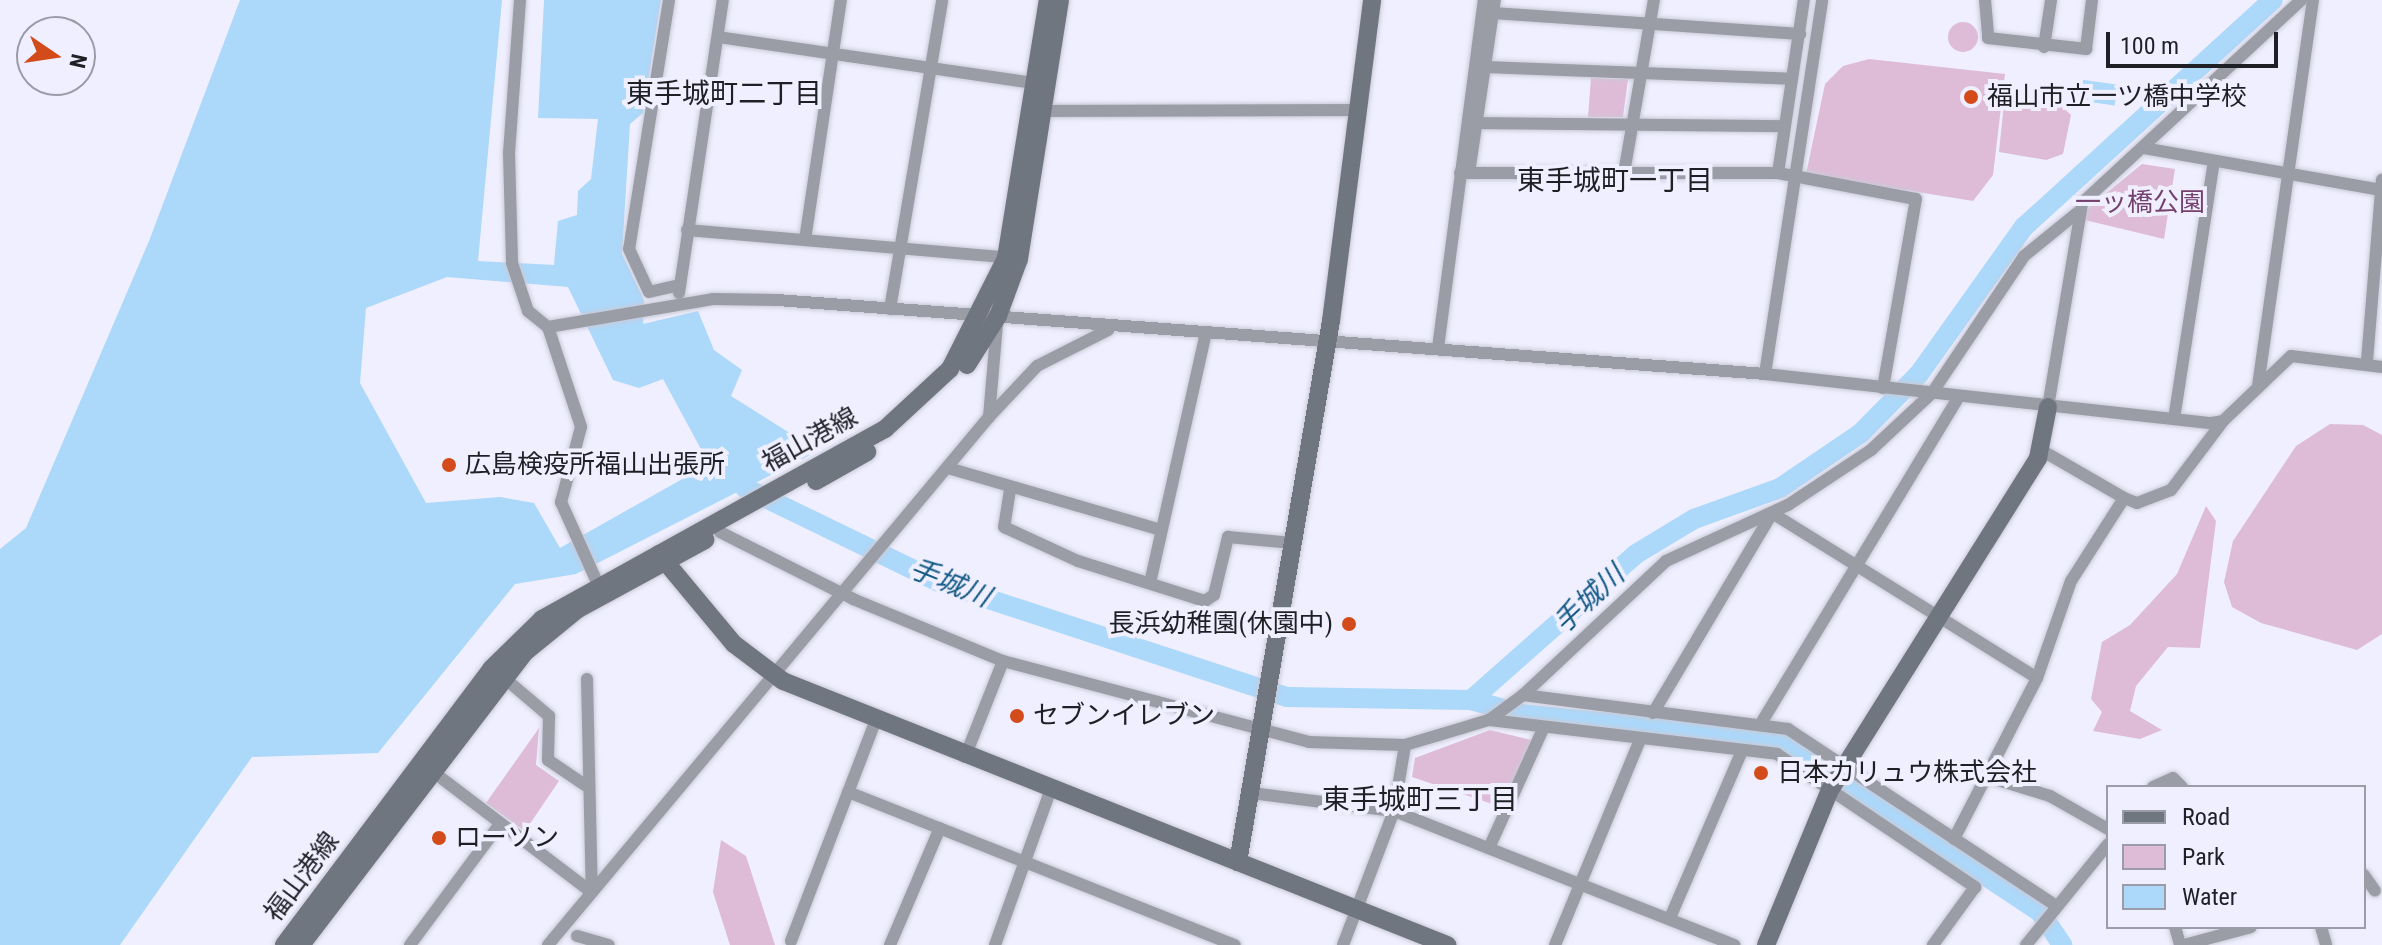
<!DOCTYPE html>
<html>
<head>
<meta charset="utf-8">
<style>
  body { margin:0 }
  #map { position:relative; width:2382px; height:945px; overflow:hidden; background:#efefff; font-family:"Roboto Condensed","Noto Sans JP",sans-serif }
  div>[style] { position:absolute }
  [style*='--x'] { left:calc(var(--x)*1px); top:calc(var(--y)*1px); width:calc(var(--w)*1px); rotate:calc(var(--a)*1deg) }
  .green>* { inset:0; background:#debcd8 }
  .round { border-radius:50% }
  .water>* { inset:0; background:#acd8fa; transform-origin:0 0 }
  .river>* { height:20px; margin:-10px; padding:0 10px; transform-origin:10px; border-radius:10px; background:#acd8fa }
  .roads { filter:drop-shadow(0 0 2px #cacad8) drop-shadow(0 0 2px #cacad8) }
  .street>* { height:12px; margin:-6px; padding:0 6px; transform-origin:6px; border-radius:6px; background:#9a9da5 }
  .secondary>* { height:18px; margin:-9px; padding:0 9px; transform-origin:9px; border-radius:9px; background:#707680 }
  .dots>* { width:22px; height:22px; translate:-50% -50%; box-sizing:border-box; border:4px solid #efefff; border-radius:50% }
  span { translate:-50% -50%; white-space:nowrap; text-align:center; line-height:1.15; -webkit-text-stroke:8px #efefff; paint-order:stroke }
  .poi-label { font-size:26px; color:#1f1f26 }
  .left { translate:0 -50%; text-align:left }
  .right { translate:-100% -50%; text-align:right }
  .park-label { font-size:26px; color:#75416f }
  .street-label { font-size:26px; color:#1f1f26 }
  .neighbourhood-label { font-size:28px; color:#1f1f26 }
  .water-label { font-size:28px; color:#145985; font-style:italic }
  .legend { position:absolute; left:2106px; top:785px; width:260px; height:144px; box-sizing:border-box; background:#efefff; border:2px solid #9c9ca8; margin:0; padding:10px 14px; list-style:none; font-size:24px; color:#1f1f26 }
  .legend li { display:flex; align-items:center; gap:16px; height:40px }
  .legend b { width:40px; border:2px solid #9c9ca8 }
  .north { position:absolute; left:16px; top:16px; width:80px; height:80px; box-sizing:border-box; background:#efefff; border:2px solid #9c9ca8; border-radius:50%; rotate:103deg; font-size:22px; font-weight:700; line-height:32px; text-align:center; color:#1f1f26 }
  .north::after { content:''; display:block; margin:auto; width:28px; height:36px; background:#d34b1b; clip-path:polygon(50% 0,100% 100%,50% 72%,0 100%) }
  .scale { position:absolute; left:2106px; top:32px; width:172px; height:36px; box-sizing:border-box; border:4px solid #1f1f26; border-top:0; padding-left:10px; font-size:24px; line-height:28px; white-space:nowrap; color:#1f1f26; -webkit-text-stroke:6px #efefff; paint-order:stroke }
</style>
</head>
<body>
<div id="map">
  <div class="green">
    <i class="round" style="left:1948px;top:22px;width:30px;height:30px"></i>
    <i style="clip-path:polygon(1869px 59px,2005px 74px,1993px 175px,1973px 201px,1806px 174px,1825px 84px,1843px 66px)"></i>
    <i style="clip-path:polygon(1591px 78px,1628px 79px,1623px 117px,1588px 117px)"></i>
    <i style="clip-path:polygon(2005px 93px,2057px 102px,2071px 115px,2063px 154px,2046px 160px,1999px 152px)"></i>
    <i style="clip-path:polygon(2142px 164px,2175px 169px,2164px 239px,2085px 220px,2087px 209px)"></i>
    <i style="clip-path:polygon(2330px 424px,2363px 425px,2382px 435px,2382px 634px,2357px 650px,2261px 623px,2232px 607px,2224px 582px,2233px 541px,2296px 446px)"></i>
    <i style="clip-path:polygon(2206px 506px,2216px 521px,2200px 648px,2168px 647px,2136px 686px,2130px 711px,2162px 730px,2140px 739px,2093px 731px,2102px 712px,2091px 699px,2102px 642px,2130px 625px,2177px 574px)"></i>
    <i style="clip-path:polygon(539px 728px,536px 765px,559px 781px,525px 831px,486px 803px)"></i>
    <i style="clip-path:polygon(1490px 730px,1531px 740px,1504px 808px,1412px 777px,1415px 758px)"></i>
    <i style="clip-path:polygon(721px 840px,746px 856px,775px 945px,730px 945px,713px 892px)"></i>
  </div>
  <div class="water">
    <i style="clip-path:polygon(evenodd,240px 0,502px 0,478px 261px,554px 265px,558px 221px,577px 215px,578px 191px,591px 179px,598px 119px,538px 118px,544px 0,661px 0,643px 113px,630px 124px,622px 254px,644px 300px,643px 324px,698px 311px,714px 350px,742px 370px,731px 396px,818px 451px,576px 574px,515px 584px,378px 753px,252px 757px,120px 945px,0 945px,0 549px,26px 528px,149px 241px,240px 0,447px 277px,568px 287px,613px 380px,639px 388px,663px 379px,709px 464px,560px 548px,534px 503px,500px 497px,426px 503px,360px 383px,366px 308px,447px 277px)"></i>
    <i style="left:2077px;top:79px;width:41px;height:21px;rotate:8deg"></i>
  </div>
  <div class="river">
    <i style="--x:745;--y:488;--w:220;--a:25.9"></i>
    <i style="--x:943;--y:584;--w:362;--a:18.2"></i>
    <i style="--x:1287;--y:697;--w:184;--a:0.9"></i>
    <i style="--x:1471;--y:700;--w:52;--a:15.6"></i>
    <i style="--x:1521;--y:714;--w:261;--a:5.7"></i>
    <i style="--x:1781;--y:740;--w:311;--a:33.6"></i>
    <i style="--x:2040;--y:912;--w:40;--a:56"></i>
    <i style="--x:1471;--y:700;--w:220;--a:-41.5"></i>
    <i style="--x:1636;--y:554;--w:68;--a:-31.1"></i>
    <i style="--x:1694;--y:519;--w:91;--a:-19.8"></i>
    <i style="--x:1780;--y:488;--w:98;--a:-34.2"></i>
    <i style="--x:1861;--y:433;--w:83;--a:-45.5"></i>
    <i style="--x:1919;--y:374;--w:181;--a:-54.5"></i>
    <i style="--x:2024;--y:227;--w:337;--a:-42.4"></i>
  </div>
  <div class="roads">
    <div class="street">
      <i style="--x:520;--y:0;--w:153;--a:94.1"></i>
      <i style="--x:509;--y:153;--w:110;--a:88.4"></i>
      <i style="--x:512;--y:263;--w:51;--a:71.6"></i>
      <i style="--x:528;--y:311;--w:26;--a:39"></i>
      <i style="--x:548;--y:327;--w:167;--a:-9.6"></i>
      <i style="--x:713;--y:299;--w:64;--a:0.9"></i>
      <i style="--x:777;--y:300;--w:991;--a:4.28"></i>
      <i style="--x:1765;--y:374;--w:449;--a:6.3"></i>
      <i style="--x:2211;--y:423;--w:12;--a:-9"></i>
      <i style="--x:2223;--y:421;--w:94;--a:-43.7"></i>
      <i style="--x:2291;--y:356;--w:92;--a:6.9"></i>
      <i style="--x:669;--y:0;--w:252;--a:99.1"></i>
      <i style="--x:629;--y:249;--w:47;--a:65.1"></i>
      <i style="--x:649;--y:292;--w:32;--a:-13"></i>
      <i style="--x:1985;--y:0;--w:38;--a:85"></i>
      <i style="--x:1988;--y:38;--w:99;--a:6.4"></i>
      <i style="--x:2086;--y:49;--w:49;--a:-83"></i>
      <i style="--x:1493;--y:13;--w:308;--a:3.9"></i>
      <i style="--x:718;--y:37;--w:325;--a:8.3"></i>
      <i style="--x:2044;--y:47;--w:48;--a:-81.5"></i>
      <i style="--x:1485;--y:67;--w:307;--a:2.2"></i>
      <i style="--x:1043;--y:111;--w:312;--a:-0.2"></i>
      <i style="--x:1476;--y:123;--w:308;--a:0.6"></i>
      <i style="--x:2143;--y:148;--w:243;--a:10"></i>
      <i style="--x:1460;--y:173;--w:318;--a:0"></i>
      <i style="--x:1778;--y:173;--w:140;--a:10.7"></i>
      <i style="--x:1916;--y:199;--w:192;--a:99.9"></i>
      <i style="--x:1469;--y:173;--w:175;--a:-81.5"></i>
      <i style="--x:1624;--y:173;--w:176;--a:-80.2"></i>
      <i style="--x:1778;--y:173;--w:175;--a:-81.5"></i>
      <i style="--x:687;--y:230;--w:326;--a:4.9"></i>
      <i style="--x:805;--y:240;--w:243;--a:-81.5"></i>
      <i style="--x:679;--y:293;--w:296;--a:-81.5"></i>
      <i style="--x:890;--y:309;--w:313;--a:-80.4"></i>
      <i style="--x:548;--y:327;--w:105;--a:71.7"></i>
      <i style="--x:581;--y:427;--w:78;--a:104.9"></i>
      <i style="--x:561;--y:502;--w:88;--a:65.8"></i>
      <i style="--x:1438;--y:348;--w:351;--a:-82.5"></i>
      <i style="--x:2367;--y:361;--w:182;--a:-85.3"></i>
      <i style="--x:1765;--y:374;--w:378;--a:-81.3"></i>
      <i style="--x:2258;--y:386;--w:390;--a:-81.9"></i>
      <i style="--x:2048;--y:407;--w:207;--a:-80.5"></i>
      <i style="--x:2082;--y:203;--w:299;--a:-42.8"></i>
      <i style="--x:989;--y:417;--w:94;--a:-85.1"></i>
      <i style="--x:2174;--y:419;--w:260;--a:-81.2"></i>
      <i style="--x:2041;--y:450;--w:96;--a:30"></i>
      <i style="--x:948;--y:468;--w:222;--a:16.2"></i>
      <i style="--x:1010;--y:490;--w:37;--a:99"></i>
      <i style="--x:1004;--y:527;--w:81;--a:24.7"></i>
      <i style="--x:1078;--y:561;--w:133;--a:17.5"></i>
      <i style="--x:1205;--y:601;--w:11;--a:-34"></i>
      <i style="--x:1214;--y:595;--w:60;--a:-76.4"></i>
      <i style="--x:1228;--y:537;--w:65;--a:5.3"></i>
      <i style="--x:720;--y:532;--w:149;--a:26.7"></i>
      <i style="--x:853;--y:599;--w:162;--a:22.5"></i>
      <i style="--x:1003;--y:661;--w:317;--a:14.8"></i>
      <i style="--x:1309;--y:742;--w:96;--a:1.8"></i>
      <i style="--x:1405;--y:745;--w:88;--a:-16.6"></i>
      <i style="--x:1489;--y:720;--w:42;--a:-36.3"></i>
      <i style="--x:1523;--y:695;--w:267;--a:7.3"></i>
      <i style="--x:1788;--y:729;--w:321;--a:33.4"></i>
      <i style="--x:1150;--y:583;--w:256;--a:-77.4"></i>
      <i style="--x:502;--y:676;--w:62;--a:40.4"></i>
      <i style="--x:549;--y:716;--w:44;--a:91.3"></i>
      <i style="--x:548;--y:760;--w:45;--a:34"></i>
      <i style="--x:587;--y:679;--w:213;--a:88.7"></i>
      <i style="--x:1523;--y:695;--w:196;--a:-43.1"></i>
      <i style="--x:1666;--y:561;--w:134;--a:-24.7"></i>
      <i style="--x:1788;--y:505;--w:100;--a:-33.5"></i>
      <i style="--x:1871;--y:450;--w:83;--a:-43.1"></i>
      <i style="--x:1932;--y:393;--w:165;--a:-56.1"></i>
      <i style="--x:2024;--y:256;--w:68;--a:-39.1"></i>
      <i style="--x:1653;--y:713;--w:233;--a:-59.2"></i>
      <i style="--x:1772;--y:513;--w:312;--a:31.9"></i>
      <i style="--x:1489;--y:720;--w:290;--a:6.7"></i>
      <i style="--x:1777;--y:754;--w:239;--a:33.9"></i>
      <i style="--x:1975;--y:887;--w:72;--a:125.9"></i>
      <i style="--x:1760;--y:725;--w:384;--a:-58.8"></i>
      <i style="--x:965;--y:757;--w:103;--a:-68.4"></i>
      <i style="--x:432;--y:771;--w:197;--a:37.2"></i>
      <i style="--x:1985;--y:776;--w:68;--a:17.1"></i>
      <i style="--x:2050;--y:796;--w:67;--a:29.6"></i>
      <i style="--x:2153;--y:787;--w:22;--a:-24"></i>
      <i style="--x:2173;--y:778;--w:13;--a:45"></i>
      <i style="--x:848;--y:792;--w:416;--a:21.6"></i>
      <i style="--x:1251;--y:793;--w:144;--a:7.2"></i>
      <i style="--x:1394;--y:811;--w:366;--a:21.5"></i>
      <i style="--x:1954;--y:839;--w:181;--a:-62.7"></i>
      <i style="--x:2037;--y:678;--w:103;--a:-70.7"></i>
      <i style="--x:2071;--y:581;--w:98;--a:-57.4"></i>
      <i style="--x:2124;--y:498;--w:14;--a:21"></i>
      <i style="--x:2137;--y:503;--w:36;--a:-21"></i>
      <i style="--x:2171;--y:490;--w:86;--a:-53"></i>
      <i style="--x:1489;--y:848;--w:131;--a:-65.6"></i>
      <i style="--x:2364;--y:875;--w:19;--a:55"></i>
      <i style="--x:1670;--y:918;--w:182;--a:-66.7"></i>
      <i style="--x:2175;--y:927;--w:19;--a:74"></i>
      <i style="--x:2321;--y:927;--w:19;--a:74"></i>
      <i style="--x:577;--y:936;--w:33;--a:16"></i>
      <i style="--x:791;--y:941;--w:235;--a:-69"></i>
      <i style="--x:410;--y:945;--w:151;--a:-53.4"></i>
      <i style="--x:548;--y:945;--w:688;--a:-50.13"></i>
      <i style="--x:989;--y:417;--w:70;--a:-46.7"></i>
      <i style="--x:1037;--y:366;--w:80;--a:-26.9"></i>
      <i style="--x:890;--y:945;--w:127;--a:-66.9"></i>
      <i style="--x:995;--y:945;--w:166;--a:-70.3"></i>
      <i style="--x:1343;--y:945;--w:143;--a:-69.2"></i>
      <i style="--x:1394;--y:811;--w:67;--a:-80.5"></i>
      <i style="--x:1555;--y:945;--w:222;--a:-67.5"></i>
      <i style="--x:2026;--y:945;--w:130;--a:-50.9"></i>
      <i style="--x:2184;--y:945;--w:69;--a:-15"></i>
    </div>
    <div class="secondary">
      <i style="--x:967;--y:365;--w:58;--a:-57.7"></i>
      <i style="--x:998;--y:316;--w:61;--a:-69.8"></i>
      <i style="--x:1019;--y:259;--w:262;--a:-81"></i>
      <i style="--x:816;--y:481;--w:59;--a:-29.6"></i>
      <i style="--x:659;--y:554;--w:117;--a:50.2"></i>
      <i style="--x:734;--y:644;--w:61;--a:37.1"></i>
      <i style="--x:783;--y:681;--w:715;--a:21.68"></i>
      <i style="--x:1238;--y:862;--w:549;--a:-80.25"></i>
      <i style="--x:1331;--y:321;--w:324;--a:-82.7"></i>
      <i style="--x:284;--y:945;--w:345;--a:-53.1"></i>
      <i style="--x:491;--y:669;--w:71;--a:-44.4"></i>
      <i style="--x:542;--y:619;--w:392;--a:-29"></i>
      <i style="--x:885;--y:429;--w:88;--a:-42.7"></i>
      <i style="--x:950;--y:369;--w:124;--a:-63.2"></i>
      <i style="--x:1006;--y:258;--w:261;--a:-80.8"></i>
      <i style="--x:301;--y:945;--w:367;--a:-52.6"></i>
      <i style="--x:524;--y:653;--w:70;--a:-39.2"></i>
      <i style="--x:578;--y:609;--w:145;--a:-28.5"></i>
      <i style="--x:1766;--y:945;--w:168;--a:-67.6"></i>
      <i style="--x:1830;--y:790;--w:392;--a:-57.9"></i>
      <i style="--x:2038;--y:458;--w:52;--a:-78.9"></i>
    </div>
  </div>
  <div class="dots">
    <i style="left:1971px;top:97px;background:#d34b1b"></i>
    <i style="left:449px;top:465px;background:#d34b1b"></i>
    <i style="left:1349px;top:624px;background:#d34b1b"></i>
    <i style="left:1017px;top:716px;background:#d34b1b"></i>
    <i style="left:1761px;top:773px;background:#d34b1b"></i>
    <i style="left:439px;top:838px;background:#d34b1b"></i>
  </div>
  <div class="poi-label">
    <span class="left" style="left:1987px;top:97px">福山市立一ツ橋中学校</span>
    <span class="left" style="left:465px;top:465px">広島検疫所福山出張所</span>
    <span class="right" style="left:1333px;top:624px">長浜幼稚園(休園中)</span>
    <span class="left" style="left:1033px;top:716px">セブンイレブン</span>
    <span class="left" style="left:1777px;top:773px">日本カリュウ株式会社</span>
    <span class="left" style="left:455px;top:838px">ローソン</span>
  </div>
  <div class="park-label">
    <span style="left:2140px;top:203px">一ッ橋公園</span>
  </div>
  <div class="street-label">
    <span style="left:810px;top:440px;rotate:-29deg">福山港線</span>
    <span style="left:302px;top:877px;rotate:-53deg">福山港線</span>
  </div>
  <div class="neighbourhood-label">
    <span style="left:724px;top:94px">東手城町二丁目</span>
    <span style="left:1615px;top:181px">東手城町一丁目</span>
    <span style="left:1420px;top:800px">東手城町三丁目</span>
  </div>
  <div class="water-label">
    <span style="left:950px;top:583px;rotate:22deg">手城川</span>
    <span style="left:1589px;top:599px;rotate:-43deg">手城川</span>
  </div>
  <ul class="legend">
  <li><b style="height:10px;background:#707680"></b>Road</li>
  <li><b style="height:22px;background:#debcd8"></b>Park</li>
  <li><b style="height:22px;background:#acd8fa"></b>Water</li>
  </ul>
  <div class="north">N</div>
  <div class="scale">100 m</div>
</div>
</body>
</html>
